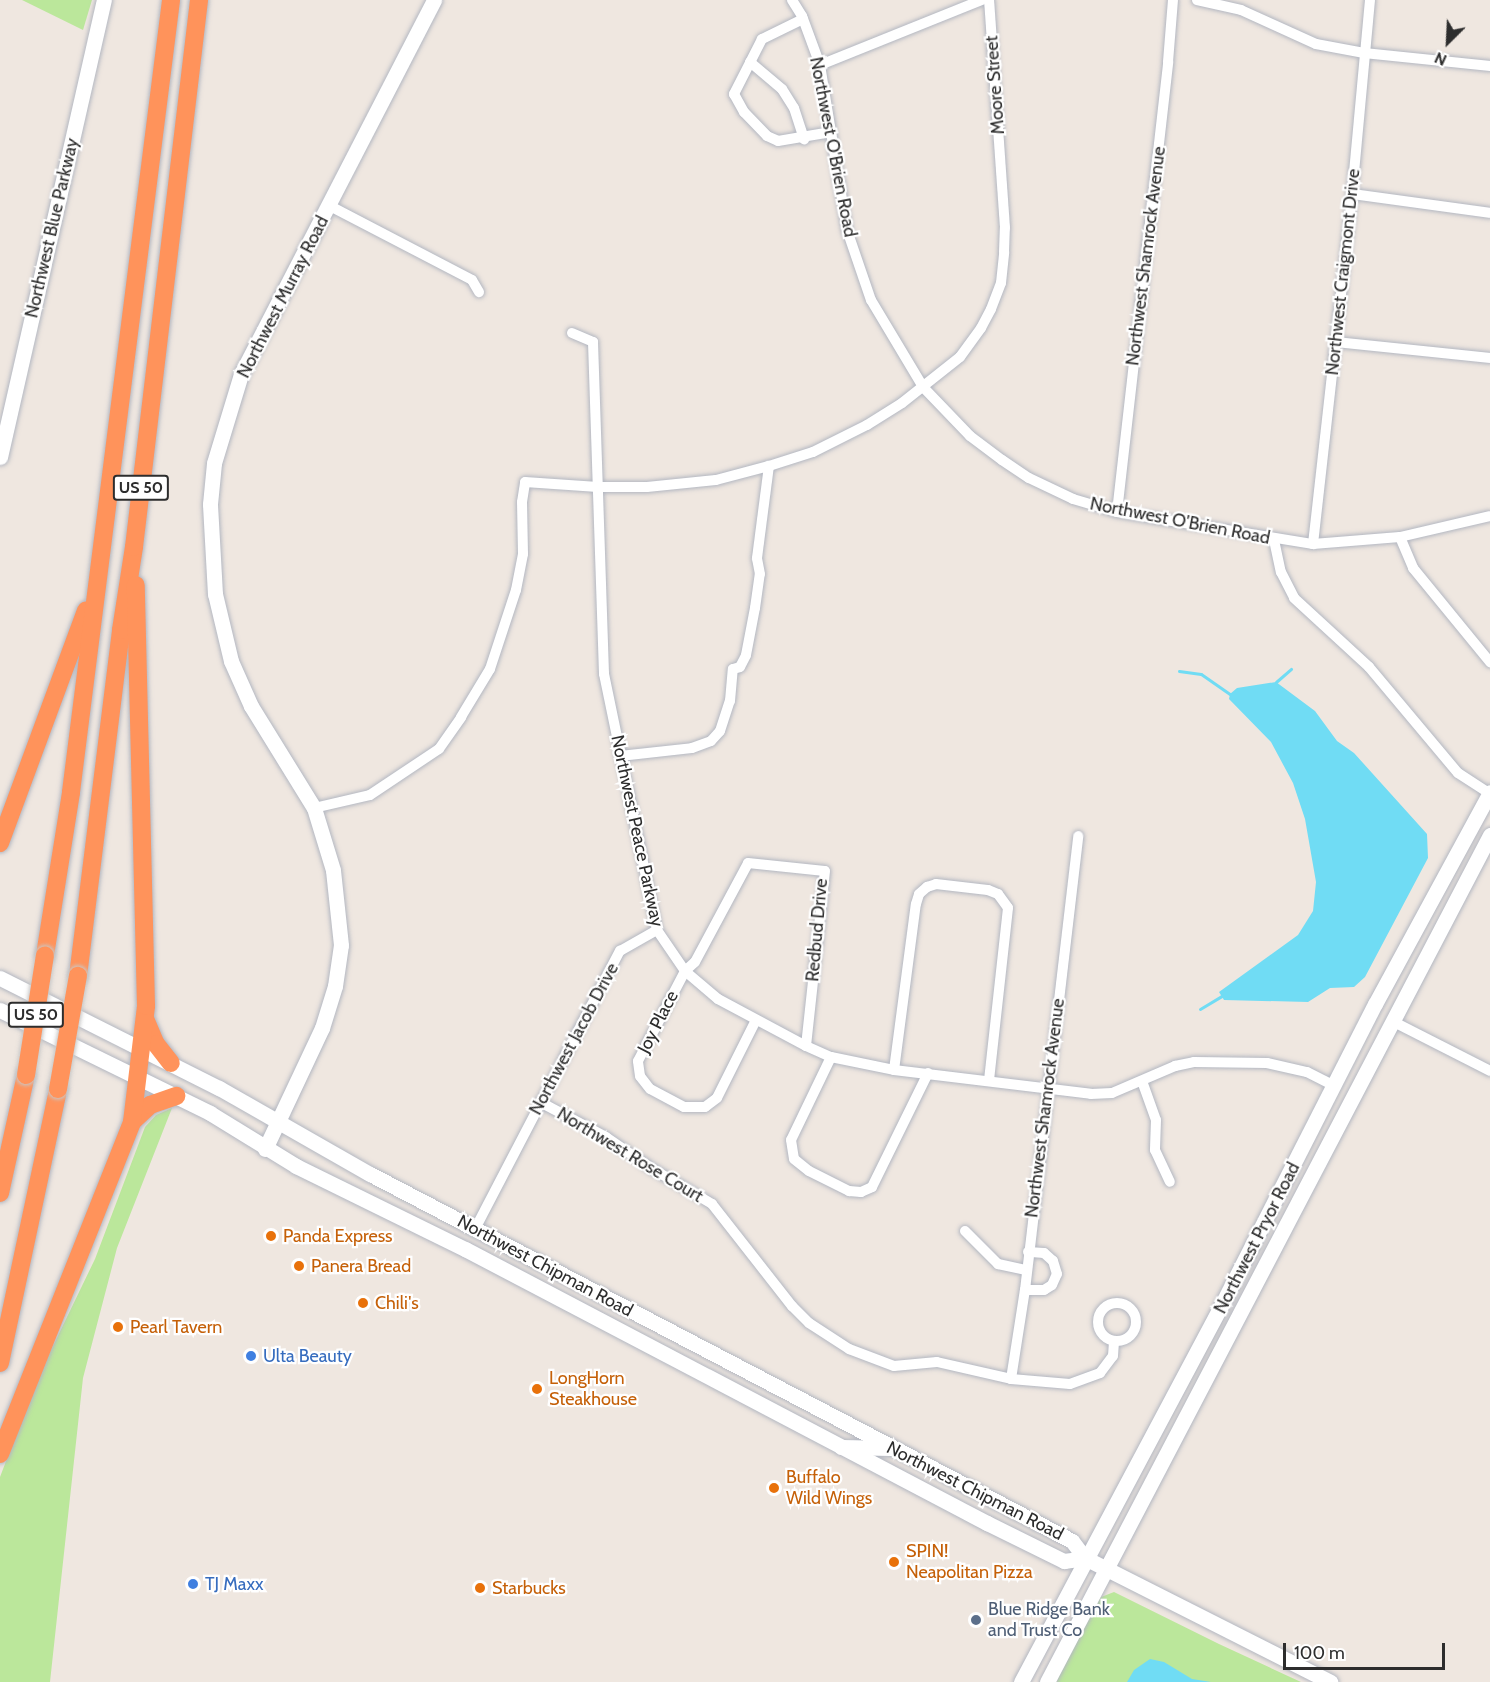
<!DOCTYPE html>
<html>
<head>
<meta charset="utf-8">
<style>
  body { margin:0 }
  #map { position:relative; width:1490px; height:1682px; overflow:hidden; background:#efe7e0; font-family:Cabin,sans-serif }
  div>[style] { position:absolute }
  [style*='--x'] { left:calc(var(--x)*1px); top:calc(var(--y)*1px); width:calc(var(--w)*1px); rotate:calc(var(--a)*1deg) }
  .green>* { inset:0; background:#bbe79b }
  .water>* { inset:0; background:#70dcf4 }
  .stream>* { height:3px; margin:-1.5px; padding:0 1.5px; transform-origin:1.5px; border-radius:1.5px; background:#70dcf4 }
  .roads { filter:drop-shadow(0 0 2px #b3b7c1) drop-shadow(0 0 2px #b3b7c1) }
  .street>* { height:10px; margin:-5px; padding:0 5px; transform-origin:5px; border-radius:5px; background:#fff }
  .street>.ring { margin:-5px; padding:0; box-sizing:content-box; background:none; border:10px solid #fff; border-radius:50% }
  .secondary>* { height:15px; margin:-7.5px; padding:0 7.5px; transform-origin:7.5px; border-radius:7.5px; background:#fff }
  .highway>* { height:18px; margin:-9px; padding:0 9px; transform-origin:9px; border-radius:9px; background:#ff935b }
  .bridges { filter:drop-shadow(0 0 2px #c8c8c8) drop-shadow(0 0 2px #c8c8c8) }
  .highway-bridge>* { height:18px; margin:-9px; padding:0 9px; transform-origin:9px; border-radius:9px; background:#ff935b }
  .dots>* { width:16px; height:16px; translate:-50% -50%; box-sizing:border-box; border:3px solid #fff; border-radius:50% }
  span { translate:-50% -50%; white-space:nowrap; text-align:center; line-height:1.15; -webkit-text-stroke:4.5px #fff; paint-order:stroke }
  .shield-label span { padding:2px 4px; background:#fff; border:2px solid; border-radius:4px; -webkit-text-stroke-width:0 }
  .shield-label { font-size:16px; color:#2d2d2d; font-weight:700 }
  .street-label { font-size:18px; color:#2d2d2d }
  .food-label { font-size:18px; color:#c56008 }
  .left { translate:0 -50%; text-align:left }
  .shop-label { font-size:18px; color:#366cbe }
  .service-label { font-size:18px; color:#4e5e75 }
  .north { position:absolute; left:1418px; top:12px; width:60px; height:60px; -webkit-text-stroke:4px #fff; paint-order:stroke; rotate:204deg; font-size:16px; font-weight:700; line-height:24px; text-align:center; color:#2d2d2d }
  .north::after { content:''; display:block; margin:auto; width:21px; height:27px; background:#2d2d2d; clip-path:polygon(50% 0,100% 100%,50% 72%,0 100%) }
  .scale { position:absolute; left:1283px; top:1643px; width:162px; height:27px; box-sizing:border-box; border:3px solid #2d2d2d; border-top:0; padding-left:8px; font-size:18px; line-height:21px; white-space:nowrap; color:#2d2d2d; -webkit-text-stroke:4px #fff; paint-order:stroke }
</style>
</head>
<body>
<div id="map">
  <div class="green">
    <i style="clip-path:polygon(22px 0,92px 0,83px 30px)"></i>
    <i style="clip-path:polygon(172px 1108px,117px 1248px,83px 1378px,50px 1682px,0 1682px,0 1477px,38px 1377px,95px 1259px,145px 1127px,156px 1115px)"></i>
    <i style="clip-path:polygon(1114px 1592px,1219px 1644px,1301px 1682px,1056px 1682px,1096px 1599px)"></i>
  </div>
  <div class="water">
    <i style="clip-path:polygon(1276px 682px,1315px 711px,1337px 741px,1354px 753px,1427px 834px,1428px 858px,1365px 977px,1354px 987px,1330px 988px,1308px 1002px,1224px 1000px,1219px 992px,1298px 935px,1313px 911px,1316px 882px,1305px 819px,1293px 783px,1271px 742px,1229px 699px,1230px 694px,1237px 688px)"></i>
    <i style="clip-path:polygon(1150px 1659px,1164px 1662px,1192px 1679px,1211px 1682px,1127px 1682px,1134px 1670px)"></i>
  </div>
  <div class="stream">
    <i style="--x:1179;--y:671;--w:22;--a:8"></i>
    <i style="--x:1201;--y:674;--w:35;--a:35"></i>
    <i style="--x:1276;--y:682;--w:20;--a:-41"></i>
    <i style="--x:1200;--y:1009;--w:26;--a:-31"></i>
  </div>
  <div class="roads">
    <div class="street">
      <i style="--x:792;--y:0;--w:19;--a:58"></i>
      <i style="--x:802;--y:16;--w:52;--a:69.8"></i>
      <i style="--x:820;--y:65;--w:167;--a:80.7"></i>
      <i style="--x:847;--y:230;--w:74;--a:71.1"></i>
      <i style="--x:871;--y:300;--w:101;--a:59.1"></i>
      <i style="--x:923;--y:387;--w:68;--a:46.2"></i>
      <i style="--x:970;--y:436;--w:40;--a:37"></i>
      <i style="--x:1002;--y:460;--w:32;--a:34"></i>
      <i style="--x:1029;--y:478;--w:49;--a:25.5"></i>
      <i style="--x:1073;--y:499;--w:46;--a:16.5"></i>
      <i style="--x:1117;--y:512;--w:199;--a:9.3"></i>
      <i style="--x:1313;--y:544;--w:87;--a:-4.6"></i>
      <i style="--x:1400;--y:537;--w:92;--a:-13.1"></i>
      <i style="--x:1197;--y:0;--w:45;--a:12.8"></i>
      <i style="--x:1241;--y:10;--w:82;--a:24.4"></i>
      <i style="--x:1316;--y:44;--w:49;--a:10.6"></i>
      <i style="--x:1364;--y:53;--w:127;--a:5.9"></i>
      <i style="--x:803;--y:19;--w:46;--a:154"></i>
      <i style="--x:762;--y:39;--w:62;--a:117"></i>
      <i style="--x:734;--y:94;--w:21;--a:61"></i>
      <i style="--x:744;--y:112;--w:33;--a:46"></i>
      <i style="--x:767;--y:136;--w:12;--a:24"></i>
      <i style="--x:778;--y:141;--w:54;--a:-9.6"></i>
      <i style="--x:750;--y:62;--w:42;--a:40.2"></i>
      <i style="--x:782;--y:89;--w:22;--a:58"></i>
      <i style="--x:794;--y:108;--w:33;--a:72"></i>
      <i style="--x:820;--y:65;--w:175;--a:-21.9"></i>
      <i style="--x:1352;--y:194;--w:139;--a:7.8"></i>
      <i style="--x:330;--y:206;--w:160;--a:27.5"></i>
      <i style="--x:472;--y:280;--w:14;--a:60"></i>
      <i style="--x:572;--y:333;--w:23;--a:23"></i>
      <i style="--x:593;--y:342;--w:332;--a:88.1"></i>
      <i style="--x:604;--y:674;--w:261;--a:78.3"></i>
      <i style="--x:657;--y:930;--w:50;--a:55.7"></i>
      <i style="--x:685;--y:971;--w:43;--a:40.3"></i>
      <i style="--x:718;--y:999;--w:100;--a:28.1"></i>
      <i style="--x:806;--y:1046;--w:27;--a:24"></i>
      <i style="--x:831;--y:1057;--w:64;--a:11.7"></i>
      <i style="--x:894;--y:1070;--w:198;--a:6.9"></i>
      <i style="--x:1091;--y:1094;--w:21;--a:-3"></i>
      <i style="--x:1112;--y:1093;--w:69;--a:-23.2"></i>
      <i style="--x:1175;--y:1066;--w:19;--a:-12"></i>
      <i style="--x:1194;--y:1062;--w:73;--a:0.8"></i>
      <i style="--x:1267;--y:1063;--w:41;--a:12.7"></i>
      <i style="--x:1307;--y:1072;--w:31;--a:27"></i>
      <i style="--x:1336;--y:342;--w:155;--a:5.9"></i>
      <i style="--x:1117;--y:512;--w:453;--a:-83.5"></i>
      <i style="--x:1168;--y:62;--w:62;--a:-85.4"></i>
      <i style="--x:1400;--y:537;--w:34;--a:67"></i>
      <i style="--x:1413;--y:568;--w:122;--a:50.7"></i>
      <i style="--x:1274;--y:540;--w:33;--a:78"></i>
      <i style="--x:1281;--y:572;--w:29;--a:63"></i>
      <i style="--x:1294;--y:598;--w:102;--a:42.6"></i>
      <i style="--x:1369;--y:667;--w:138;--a:50"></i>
      <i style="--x:1458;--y:773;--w:37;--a:33"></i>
      <i style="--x:1313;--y:544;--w:352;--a:-83.6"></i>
      <i style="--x:1352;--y:194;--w:195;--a:-84.7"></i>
      <i style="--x:620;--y:756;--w:72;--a:-6.3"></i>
      <i style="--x:692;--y:748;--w:20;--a:-20"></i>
      <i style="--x:711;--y:741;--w:13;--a:-48"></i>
      <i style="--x:720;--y:731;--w:32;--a:-72"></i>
      <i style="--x:730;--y:701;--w:32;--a:-85"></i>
      <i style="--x:733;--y:669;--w:7;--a:-16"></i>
      <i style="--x:740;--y:667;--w:13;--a:-63"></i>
      <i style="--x:746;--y:655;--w:48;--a:-79.2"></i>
      <i style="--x:755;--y:608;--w:34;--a:-82"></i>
      <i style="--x:760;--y:574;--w:16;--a:-101"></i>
      <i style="--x:757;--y:558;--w:93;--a:-82.6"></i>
      <i style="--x:314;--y:808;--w:57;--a:-13.1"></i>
      <i style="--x:370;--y:795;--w:83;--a:-33.7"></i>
      <i style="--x:439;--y:749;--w:39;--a:-55"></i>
      <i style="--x:461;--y:717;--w:56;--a:-58.9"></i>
      <i style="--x:490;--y:669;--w:83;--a:-71.8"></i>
      <i style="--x:516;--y:590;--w:37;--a:-79"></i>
      <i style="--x:523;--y:554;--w:52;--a:-91.1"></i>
      <i style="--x:522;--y:502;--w:20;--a:-81"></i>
      <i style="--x:525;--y:482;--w:73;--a:3.9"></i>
      <i style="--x:598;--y:487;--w:49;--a:0"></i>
      <i style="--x:647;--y:487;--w:69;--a:-5.8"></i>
      <i style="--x:716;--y:480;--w:55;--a:-14.8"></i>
      <i style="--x:769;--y:466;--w:46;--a:-17.7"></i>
      <i style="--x:813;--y:452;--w:60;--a:-26.6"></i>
      <i style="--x:867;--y:425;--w:41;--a:-32.2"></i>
      <i style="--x:902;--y:403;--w:74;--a:-38.4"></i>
      <i style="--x:960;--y:357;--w:36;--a:-54"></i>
      <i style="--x:981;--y:328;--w:21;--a:-62"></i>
      <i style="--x:991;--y:309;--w:28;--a:-69"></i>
      <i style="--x:1001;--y:283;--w:31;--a:-84"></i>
      <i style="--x:1004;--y:252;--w:24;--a:-88"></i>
      <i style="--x:1005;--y:228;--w:229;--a:-94"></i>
      <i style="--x:756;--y:1020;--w:87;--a:116.6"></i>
      <i style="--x:717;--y:1098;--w:15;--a:143"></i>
      <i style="--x:705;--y:1107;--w:21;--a:180"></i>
      <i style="--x:684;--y:1107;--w:38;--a:-152"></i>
      <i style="--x:650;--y:1089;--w:16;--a:-128"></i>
      <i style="--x:640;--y:1076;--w:15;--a:-98"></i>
      <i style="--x:638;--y:1061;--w:102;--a:-62.4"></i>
      <i style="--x:685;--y:971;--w:13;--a:-42"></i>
      <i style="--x:695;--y:962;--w:112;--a:-61.8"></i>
      <i style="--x:748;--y:863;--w:77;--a:5.9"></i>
      <i style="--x:825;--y:871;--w:176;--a:96.2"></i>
      <i style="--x:1394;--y:1022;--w:108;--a:27"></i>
      <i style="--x:831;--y:1057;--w:92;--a:115.7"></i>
      <i style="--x:791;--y:1140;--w:19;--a:81"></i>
      <i style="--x:794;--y:1159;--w:19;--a:39"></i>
      <i style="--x:809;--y:1171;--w:45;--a:26.6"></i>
      <i style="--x:849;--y:1191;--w:12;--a:5"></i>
      <i style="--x:861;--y:1192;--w:12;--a:-24"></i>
      <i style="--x:872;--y:1187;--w:127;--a:-63.8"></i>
      <i style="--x:894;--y:1070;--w:167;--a:-82.5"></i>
      <i style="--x:916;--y:904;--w:10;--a:-73"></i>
      <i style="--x:919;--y:894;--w:11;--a:-41"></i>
      <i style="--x:927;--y:887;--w:9;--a:-18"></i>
      <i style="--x:936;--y:884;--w:52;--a:6.6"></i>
      <i style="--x:988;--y:890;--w:11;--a:22"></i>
      <i style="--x:998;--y:894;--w:17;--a:54"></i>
      <i style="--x:1008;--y:908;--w:174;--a:96.3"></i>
      <i style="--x:1142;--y:1081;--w:41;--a:70.3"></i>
      <i style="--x:1156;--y:1120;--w:30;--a:92"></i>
      <i style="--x:1155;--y:1150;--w:35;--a:65"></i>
      <i style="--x:540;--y:1102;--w:75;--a:27.9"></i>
      <i style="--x:606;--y:1137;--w:55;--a:34.6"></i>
      <i style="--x:651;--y:1168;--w:71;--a:30.5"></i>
      <i style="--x:712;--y:1204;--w:130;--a:51.9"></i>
      <i style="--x:792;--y:1306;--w:24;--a:45"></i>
      <i style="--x:809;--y:1323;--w:48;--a:33"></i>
      <i style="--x:849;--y:1349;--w:48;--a:20.7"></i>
      <i style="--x:894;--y:1366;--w:43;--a:-5.3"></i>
      <i style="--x:937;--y:1362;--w:76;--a:12.9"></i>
      <i style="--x:1011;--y:1379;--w:59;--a:4.8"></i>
      <i style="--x:1070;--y:1384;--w:32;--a:-20"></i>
      <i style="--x:1100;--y:1373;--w:21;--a:-53"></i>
      <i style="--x:1113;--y:1356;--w:14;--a:-86"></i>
      <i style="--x:475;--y:1229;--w:314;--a:-62.5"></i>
      <i style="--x:620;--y:951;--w:43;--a:-29.6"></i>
      <i style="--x:965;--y:1231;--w:47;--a:45"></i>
      <i style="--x:998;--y:1264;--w:29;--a:12"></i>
      <i style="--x:1025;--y:1290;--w:19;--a:0"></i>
      <i style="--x:1044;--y:1290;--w:9;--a:-32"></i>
      <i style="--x:1052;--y:1285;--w:12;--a:-66"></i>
      <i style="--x:1057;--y:1274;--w:14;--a:-107"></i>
      <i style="--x:1053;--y:1261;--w:12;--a:-138"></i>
      <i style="--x:1044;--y:1253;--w:16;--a:-176"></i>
      <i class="ring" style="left:1098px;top:1303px;width:28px;height:28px"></i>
      <i style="--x:1011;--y:1379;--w:90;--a:-81.1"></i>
      <i style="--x:1025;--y:1290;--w:457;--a:-83.3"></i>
    </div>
    <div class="secondary">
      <i style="--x:0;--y:457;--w:469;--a:-77.2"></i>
      <i style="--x:0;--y:978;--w:245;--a:26.7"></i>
      <i style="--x:219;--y:1088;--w:174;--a:29.7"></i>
      <i style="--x:370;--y:1174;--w:792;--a:27.6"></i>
      <i style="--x:1072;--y:1541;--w:21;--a:53"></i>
      <i style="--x:1085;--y:1558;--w:275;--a:26.8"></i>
      <i style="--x:0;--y:1010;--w:234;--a:26.1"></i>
      <i style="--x:210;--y:1113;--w:101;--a:31.6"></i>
      <i style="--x:296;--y:1166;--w:188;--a:26.2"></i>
      <i style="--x:465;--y:1249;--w:590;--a:27.7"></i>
      <i style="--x:987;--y:1523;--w:86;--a:26.3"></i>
      <i style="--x:1064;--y:1561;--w:21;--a:-8"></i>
      <i style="--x:265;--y:1149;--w:134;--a:-64.8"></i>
      <i style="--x:322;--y:1028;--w:44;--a:-72.8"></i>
      <i style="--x:335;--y:986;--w:41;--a:-81.7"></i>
      <i style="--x:341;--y:945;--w:75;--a:-96.1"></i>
      <i style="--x:333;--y:870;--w:65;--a:-107"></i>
      <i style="--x:314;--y:808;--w:120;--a:-121.7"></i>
      <i style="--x:251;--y:706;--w:49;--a:-114"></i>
      <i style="--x:231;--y:661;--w:69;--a:-103.4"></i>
      <i style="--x:215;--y:594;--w:90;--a:-93.2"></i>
      <i style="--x:210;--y:504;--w:41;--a:-84.4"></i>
      <i style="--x:214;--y:463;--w:93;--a:-73.1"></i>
      <i style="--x:241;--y:374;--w:421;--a:-62.7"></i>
      <i style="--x:841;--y:1447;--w:50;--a:1.1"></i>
      <i style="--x:1021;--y:1682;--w:421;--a:-62"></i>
      <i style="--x:1219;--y:1310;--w:343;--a:-63"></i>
      <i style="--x:1375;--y:1004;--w:241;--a:-61.5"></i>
      <i style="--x:1047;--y:1682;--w:956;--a:-62.39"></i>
    </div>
    <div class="highway">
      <i style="--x:0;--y:843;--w:248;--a:-69.7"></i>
      <i style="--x:45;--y:955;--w:165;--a:-80.9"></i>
      <i style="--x:71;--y:792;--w:798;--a:-82.8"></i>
      <i style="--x:78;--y:976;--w:349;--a:-82.9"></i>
      <i style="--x:121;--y:630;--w:84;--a:-81.1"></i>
      <i style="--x:134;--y:547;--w:551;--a:-83.22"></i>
      <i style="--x:146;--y:1021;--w:25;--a:67"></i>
      <i style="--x:156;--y:1044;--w:24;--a:52"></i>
      <i style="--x:132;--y:1122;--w:25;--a:-43"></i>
      <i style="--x:150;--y:1105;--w:28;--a:-19"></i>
      <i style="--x:0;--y:1193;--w:121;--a:-77.6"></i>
      <i style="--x:0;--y:1363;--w:280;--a:-78"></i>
      <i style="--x:0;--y:1454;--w:357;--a:-68.3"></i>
      <i style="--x:132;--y:1122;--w:117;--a:-83.1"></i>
      <i style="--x:146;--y:1006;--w:421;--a:-91.4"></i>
    </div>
  </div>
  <div class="bridges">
    <div class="highway-bridge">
      <i style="--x:26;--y:1075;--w:121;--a:-81"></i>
      <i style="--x:58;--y:1089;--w:115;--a:-80"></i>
    </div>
  </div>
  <div class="dots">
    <i style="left:271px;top:1236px;background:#e8710a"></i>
    <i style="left:299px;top:1266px;background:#e8710a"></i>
    <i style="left:363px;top:1303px;background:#e8710a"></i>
    <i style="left:118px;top:1327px;background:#e8710a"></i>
    <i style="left:251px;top:1356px;background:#3f7fe0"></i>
    <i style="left:537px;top:1389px;background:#e8710a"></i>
    <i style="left:774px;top:1488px;background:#e8710a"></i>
    <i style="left:894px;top:1562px;background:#e8710a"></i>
    <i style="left:193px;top:1584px;background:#3f7fe0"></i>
    <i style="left:480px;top:1588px;background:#e8710a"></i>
    <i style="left:976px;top:1620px;background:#5c6f8a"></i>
  </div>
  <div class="shield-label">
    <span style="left:141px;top:488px">US 50</span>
    <span style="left:36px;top:1015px">US 50</span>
  </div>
  <div class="street-label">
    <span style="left:995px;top:85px;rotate:-94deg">Moore Street</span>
    <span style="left:833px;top:147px;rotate:79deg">Northwest O'Brien Road</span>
    <span style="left:52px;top:228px;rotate:-77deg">Northwest Blue Parkway</span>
    <span style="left:1146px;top:256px;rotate:-83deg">Northwest Shamrock Avenue</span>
    <span style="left:1343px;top:272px;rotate:-84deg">Northwest Craigmont Drive</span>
    <span style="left:283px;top:297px;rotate:-63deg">Northwest Murray Road</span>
    <span style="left:1180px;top:521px;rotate:11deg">Northwest O'Brien Road</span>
    <span style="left:637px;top:831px;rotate:78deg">Northwest Peace Parkway</span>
    <span style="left:817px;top:930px;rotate:-85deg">Redbud Drive</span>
    <span style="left:658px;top:1022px;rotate:-63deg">Joy Place</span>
    <span style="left:574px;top:1039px;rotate:-62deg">Northwest Jacob Drive</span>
    <span style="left:1045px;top:1108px;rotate:-83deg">Northwest Shamrock Avenue</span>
    <span style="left:630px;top:1155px;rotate:31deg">Northwest Rose Court</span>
    <span style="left:1257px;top:1238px;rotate:-63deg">Northwest Pryor Road</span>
    <span style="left:545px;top:1266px;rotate:28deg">Northwest Chipman Road</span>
    <span style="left:975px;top:1491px;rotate:27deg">Northwest Chipman Road</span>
  </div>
  <div class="food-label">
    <span class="left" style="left:283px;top:1236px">Panda Express</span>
    <span class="left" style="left:311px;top:1266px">Panera Bread</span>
    <span class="left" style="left:375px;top:1303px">Chili's</span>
    <span class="left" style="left:130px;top:1327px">Pearl Tavern</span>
    <span class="left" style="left:549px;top:1389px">LongHorn<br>Steakhouse</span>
    <span class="left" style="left:786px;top:1488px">Buffalo<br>Wild Wings</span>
    <span class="left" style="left:906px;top:1562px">SPIN!<br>Neapolitan Pizza</span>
    <span class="left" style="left:492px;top:1588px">Starbucks</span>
  </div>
  <div class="shop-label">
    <span class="left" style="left:263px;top:1356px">Ulta Beauty</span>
    <span class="left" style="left:205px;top:1584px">TJ Maxx</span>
  </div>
  <div class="service-label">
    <span class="left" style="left:988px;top:1620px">Blue Ridge Bank<br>and Trust Co</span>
  </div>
  <div class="north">N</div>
  <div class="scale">100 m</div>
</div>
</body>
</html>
